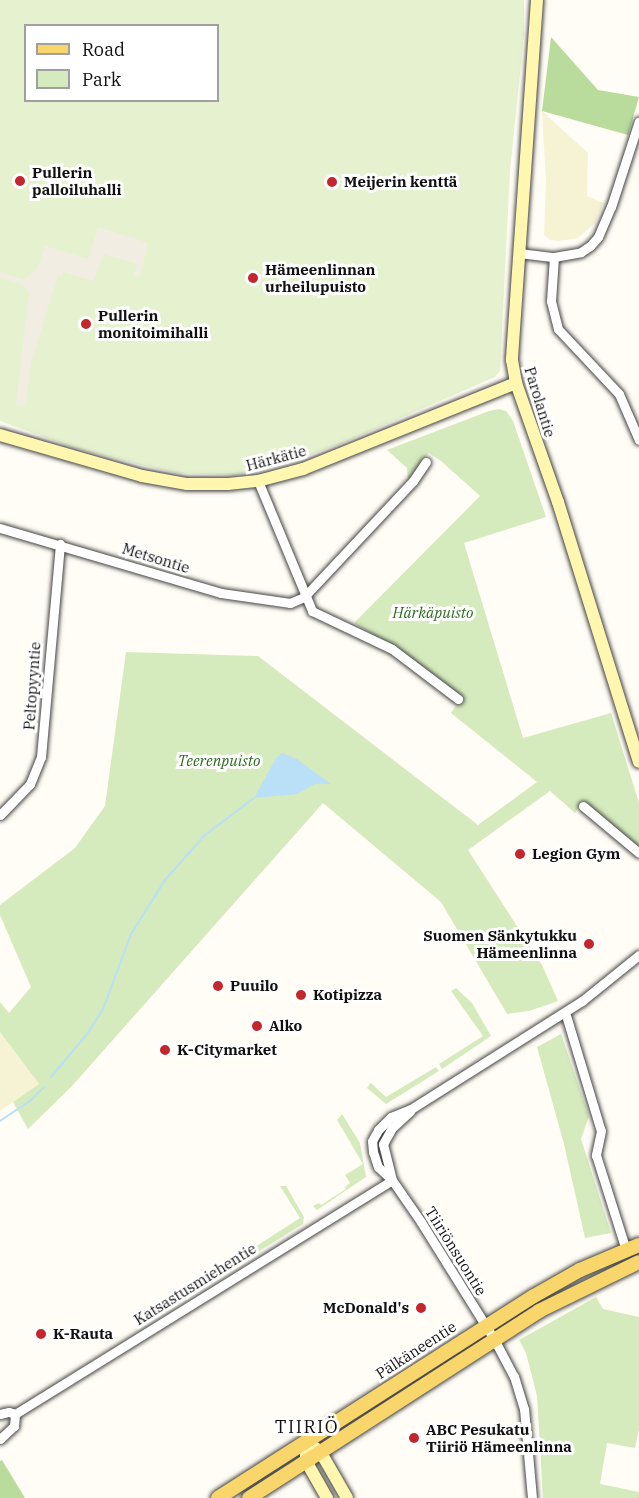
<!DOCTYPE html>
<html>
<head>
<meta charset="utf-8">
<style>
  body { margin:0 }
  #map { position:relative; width:639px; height:1498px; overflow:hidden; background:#fffdf5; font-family:"IBM Plex Serif",serif }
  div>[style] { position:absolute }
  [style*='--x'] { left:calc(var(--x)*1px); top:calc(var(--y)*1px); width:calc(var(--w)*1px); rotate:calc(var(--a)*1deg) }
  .farmland>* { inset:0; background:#f6f3d4 }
  .green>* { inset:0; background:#d5ebbd }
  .forest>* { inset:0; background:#b9dc9c }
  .pitch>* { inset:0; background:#e6f2cf }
  .plaza>* { inset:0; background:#f1ede2 }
  .water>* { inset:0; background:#b9e0f7 }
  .stream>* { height:2px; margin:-1px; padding:0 1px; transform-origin:1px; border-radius:1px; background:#b9e0f7 }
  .roads { filter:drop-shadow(0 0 2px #444) drop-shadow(0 0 2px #444) }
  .minor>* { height:9px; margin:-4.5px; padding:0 4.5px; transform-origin:4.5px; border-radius:4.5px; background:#fff }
  .secondary>* { height:12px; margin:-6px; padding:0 6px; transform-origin:6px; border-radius:6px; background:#fff6b0 }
  .primary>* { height:14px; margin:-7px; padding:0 7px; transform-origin:7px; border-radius:7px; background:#f9d66b }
  .dots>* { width:16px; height:16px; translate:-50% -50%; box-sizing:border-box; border:3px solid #fff; border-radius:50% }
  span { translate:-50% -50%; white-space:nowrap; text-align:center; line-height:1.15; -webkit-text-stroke:6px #fff; paint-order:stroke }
  .poi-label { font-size:15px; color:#111; font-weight:700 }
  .left { translate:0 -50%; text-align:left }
  .right { translate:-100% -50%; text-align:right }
  .street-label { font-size:15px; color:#111 }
  .park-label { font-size:15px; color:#2f6b1f; font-style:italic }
  .quarter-label { font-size:18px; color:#111; letter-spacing:1.5px }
  .legend { position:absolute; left:24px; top:24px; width:195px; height:78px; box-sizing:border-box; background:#fff; border:2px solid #a0a0a0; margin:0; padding:8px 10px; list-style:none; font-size:18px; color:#111 }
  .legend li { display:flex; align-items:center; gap:12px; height:30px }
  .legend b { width:30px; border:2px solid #a0a0a0 }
</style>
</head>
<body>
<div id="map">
  <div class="farmland">
    <i style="clip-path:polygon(542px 111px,588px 153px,587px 196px,604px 203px,595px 223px,578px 238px,560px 241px,550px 240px,544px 235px,546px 182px)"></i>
    <i style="clip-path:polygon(0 1032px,39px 1084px,0 1111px)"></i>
  </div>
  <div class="green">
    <i style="clip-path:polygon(499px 409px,506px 411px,513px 421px,546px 517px,464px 543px,523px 738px,611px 713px,639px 803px,639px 848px,583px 801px,575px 813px,550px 791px,468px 850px,542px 965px,558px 1001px,529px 1011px,507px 1014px,441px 902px,323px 803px,72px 1086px,28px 1129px,13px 1102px,39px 1084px,0 1032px,0 1002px,9px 1013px,31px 987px,0 915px,0 905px,75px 848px,105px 806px,126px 652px,258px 656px,478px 825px,537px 782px,451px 713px,460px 699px,390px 645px,354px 623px,480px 496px,441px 461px,429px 453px,408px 480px,407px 468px,387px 450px,489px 411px)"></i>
    <i style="clip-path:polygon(456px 988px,472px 1003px,491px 1036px,442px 1069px,439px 1064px,483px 1036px,451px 991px)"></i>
    <i style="clip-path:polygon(561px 1034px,589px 1116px,581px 1139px,611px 1233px,585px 1238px,564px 1144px,537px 1047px)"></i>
    <i style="clip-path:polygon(436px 1067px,439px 1071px,386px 1104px,367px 1088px,371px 1083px,386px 1097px)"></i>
    <i style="clip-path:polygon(342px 1114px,360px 1143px,366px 1177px,317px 1210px,313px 1206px,319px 1203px,321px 1205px,346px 1189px,345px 1187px,350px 1183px,345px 1175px,363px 1164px,337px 1120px)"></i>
    <i style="clip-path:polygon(280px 1186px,286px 1186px,304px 1217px,303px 1224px,206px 1284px,202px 1281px,300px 1218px)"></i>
    <i style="clip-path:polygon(596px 1297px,603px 1309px,639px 1317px,639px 1429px,635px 1448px,607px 1443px,600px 1484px,639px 1492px,639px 1498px,543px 1498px,537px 1396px,526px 1353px,519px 1340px)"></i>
  </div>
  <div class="forest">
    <i style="clip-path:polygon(551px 37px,598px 90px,639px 97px,628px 135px,542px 111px)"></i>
    <i style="clip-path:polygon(2px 1460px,25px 1498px,0 1498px,0 1461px)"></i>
  </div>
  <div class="pitch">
    <i style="clip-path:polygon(evenodd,0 0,524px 0,524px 35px,510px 171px,500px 371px,495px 377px,343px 443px,273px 468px,235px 475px,177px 473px,137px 464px,74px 448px,0 421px,0 0,26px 26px,218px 26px,218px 100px,26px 100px,26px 26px)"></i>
  </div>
  <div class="plaza">
    <i style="clip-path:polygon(98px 227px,148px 243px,140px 276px,134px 275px,137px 264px,104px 254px,93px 281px,64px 272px,62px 276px,58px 275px,31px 363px,25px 406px,16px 405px,29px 294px,24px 286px,0 277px,0 272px,23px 280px,38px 268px,45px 246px,88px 259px)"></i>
  </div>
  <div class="water">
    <i style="clip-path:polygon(282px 753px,297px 759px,331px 784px,315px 784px,297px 794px,254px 798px,276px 758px)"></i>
  </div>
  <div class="stream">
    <i style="--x:51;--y:1077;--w:56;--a:-50.1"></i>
    <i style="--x:87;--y:1034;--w:30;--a:-57"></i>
    <i style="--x:103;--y:1009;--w:80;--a:-69.5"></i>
    <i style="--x:131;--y:934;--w:64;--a:-57.8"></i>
    <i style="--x:165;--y:880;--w:60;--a:-48.4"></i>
    <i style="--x:205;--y:835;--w:61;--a:-37.1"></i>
    <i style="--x:0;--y:1121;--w:36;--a:-34"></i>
    <i style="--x:30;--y:1101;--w:20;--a:-45"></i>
  </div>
  <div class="roads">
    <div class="minor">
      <i style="--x:519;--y:253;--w:35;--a:7"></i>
      <i style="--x:554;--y:257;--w:27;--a:-10"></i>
      <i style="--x:581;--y:252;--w:11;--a:-34"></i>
      <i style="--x:590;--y:246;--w:12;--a:-48"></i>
      <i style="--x:598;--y:237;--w:33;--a:-67"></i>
      <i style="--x:611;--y:207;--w:90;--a:-72"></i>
      <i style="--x:554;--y:257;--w:44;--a:93.9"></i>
      <i style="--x:551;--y:301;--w:29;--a:76"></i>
      <i style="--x:558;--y:329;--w:89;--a:46.8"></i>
      <i style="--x:619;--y:394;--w:50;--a:66.5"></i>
      <i style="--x:258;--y:481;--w:141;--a:67.4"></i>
      <i style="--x:312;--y:611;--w:89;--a:25.4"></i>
      <i style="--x:392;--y:649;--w:83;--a:37.1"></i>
      <i style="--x:0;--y:528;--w:230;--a:16.4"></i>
      <i style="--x:221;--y:593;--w:70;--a:8.2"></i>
      <i style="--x:290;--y:603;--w:15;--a:-23"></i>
      <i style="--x:304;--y:597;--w:159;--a:-46.8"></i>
      <i style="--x:413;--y:481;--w:23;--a:-56"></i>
      <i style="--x:583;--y:806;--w:73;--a:40"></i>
      <i style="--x:0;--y:815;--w:43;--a:-45.9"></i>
      <i style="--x:30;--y:784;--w:29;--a:-68"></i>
      <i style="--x:41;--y:757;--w:214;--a:-84.9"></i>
      <i style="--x:565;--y:1012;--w:124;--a:73.2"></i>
      <i style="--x:601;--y:1131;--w:25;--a:102"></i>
      <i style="--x:596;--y:1155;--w:100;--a:72.5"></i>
      <i style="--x:392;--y:1180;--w:37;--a:-104"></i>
      <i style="--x:383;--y:1144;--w:18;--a:-61"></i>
      <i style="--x:392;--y:1128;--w:25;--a:-43"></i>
      <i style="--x:0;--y:1414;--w:9;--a:-13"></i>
      <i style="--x:9;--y:1412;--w:6;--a:18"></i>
      <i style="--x:15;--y:1414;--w:444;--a:-31.8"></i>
      <i style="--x:0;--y:1439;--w:19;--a:-43"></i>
      <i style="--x:14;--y:1426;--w:12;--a:-85"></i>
      <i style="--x:532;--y:1498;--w:89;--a:-95.1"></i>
      <i style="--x:524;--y:1409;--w:34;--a:-107"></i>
      <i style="--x:514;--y:1377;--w:43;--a:-117.8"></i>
      <i style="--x:494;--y:1339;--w:138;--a:-122"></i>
      <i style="--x:421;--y:1222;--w:51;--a:-124.6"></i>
      <i style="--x:392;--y:1180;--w:19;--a:-137"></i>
      <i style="--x:378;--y:1167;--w:16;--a:-108"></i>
      <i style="--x:373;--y:1152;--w:11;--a:-95"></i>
      <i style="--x:372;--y:1141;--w:13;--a:-61"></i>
      <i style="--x:378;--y:1130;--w:18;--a:-45"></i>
      <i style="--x:391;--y:1117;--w:22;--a:-22"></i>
      <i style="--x:411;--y:1109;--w:202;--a:-32.3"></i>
      <i style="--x:582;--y:1001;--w:73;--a:-38.9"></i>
    </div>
    <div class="secondary">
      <i style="--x:537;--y:0;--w:361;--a:94"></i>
      <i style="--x:512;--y:360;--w:23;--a:80"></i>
      <i style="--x:516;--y:383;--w:126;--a:70.6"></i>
      <i style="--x:558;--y:502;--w:272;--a:72.7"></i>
      <i style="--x:0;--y:435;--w:148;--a:16.1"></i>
      <i style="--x:142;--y:476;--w:46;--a:10.1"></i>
      <i style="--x:187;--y:484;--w:41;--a:0"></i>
      <i style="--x:228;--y:484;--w:30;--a:-6"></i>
      <i style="--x:258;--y:481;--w:47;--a:-14.9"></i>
      <i style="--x:303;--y:469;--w:230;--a:-22"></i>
      <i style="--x:306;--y:1441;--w:17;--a:36"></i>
      <i style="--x:320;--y:1451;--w:54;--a:60.1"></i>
      <i style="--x:306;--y:1441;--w:20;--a:90"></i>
      <i style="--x:306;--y:1461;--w:43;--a:60.4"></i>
    </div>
    <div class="primary">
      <i style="--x:218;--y:1498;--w:375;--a:-32.6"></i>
      <i style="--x:534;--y:1296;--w:53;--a:-29.5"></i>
      <i style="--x:580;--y:1270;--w:64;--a:-23"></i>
      <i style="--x:249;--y:1498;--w:345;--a:-32.8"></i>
      <i style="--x:539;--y:1311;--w:111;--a:-26.1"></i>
    </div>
  </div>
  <div class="dots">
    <i style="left:20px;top:181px;background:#c4262e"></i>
    <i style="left:332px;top:182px;background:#c4262e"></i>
    <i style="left:253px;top:278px;background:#c4262e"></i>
    <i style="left:86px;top:324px;background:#c4262e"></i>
    <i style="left:520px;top:854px;background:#c4262e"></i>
    <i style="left:589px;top:944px;background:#c4262e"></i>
    <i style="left:218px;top:986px;background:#c4262e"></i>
    <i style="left:301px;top:995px;background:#c4262e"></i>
    <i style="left:257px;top:1026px;background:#c4262e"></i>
    <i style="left:165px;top:1050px;background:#c4262e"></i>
    <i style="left:421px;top:1308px;background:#c4262e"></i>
    <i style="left:41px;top:1334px;background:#c4262e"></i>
    <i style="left:414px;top:1438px;background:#c4262e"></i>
  </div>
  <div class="poi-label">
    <span class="left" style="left:32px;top:181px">Pullerin<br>palloiluhalli</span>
    <span class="left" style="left:344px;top:182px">Meijerin kenttä</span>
    <span class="left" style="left:265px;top:278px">Hämeenlinnan<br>urheilupuisto</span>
    <span class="left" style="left:98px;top:324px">Pullerin<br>monitoimihalli</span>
    <span class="left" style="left:532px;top:854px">Legion Gym</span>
    <span class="right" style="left:577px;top:944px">Suomen Sänkytukku<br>Hämeenlinna</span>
    <span class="left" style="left:230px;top:986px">Puuilo</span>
    <span class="left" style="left:313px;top:995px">Kotipizza</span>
    <span class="left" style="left:269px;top:1026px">Alko</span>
    <span class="left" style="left:177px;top:1050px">K-Citymarket</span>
    <span class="right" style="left:409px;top:1308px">McDonald's</span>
    <span class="left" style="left:53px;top:1334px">K-Rauta</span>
    <span class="left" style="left:426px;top:1438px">ABC Pesukatu<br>Tiiriö Hämeenlinna</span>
  </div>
  <div class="street-label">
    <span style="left:540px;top:402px;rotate:73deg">Parolantie</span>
    <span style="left:276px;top:458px;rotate:-15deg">Härkätie</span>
    <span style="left:156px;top:558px;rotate:17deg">Metsontie</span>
    <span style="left:32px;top:686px;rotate:-86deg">Peltopyyntie</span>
    <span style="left:456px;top:1251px;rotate:58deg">Tiiriönsuontie</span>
    <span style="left:195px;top:1284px;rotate:-32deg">Katsastusmiehentie</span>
    <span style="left:416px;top:1350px;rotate:-33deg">Pälkäneentie</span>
  </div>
  <div class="park-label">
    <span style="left:433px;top:613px">Härkäpuisto</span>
    <span style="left:219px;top:761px">Teerenpuisto</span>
  </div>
  <div class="quarter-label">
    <span style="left:307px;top:1427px">TIIRIÖ</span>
  </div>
  <ul class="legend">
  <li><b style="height:8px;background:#f9d66b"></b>Road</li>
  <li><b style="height:16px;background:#d5ebbd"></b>Park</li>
  </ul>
</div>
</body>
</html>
